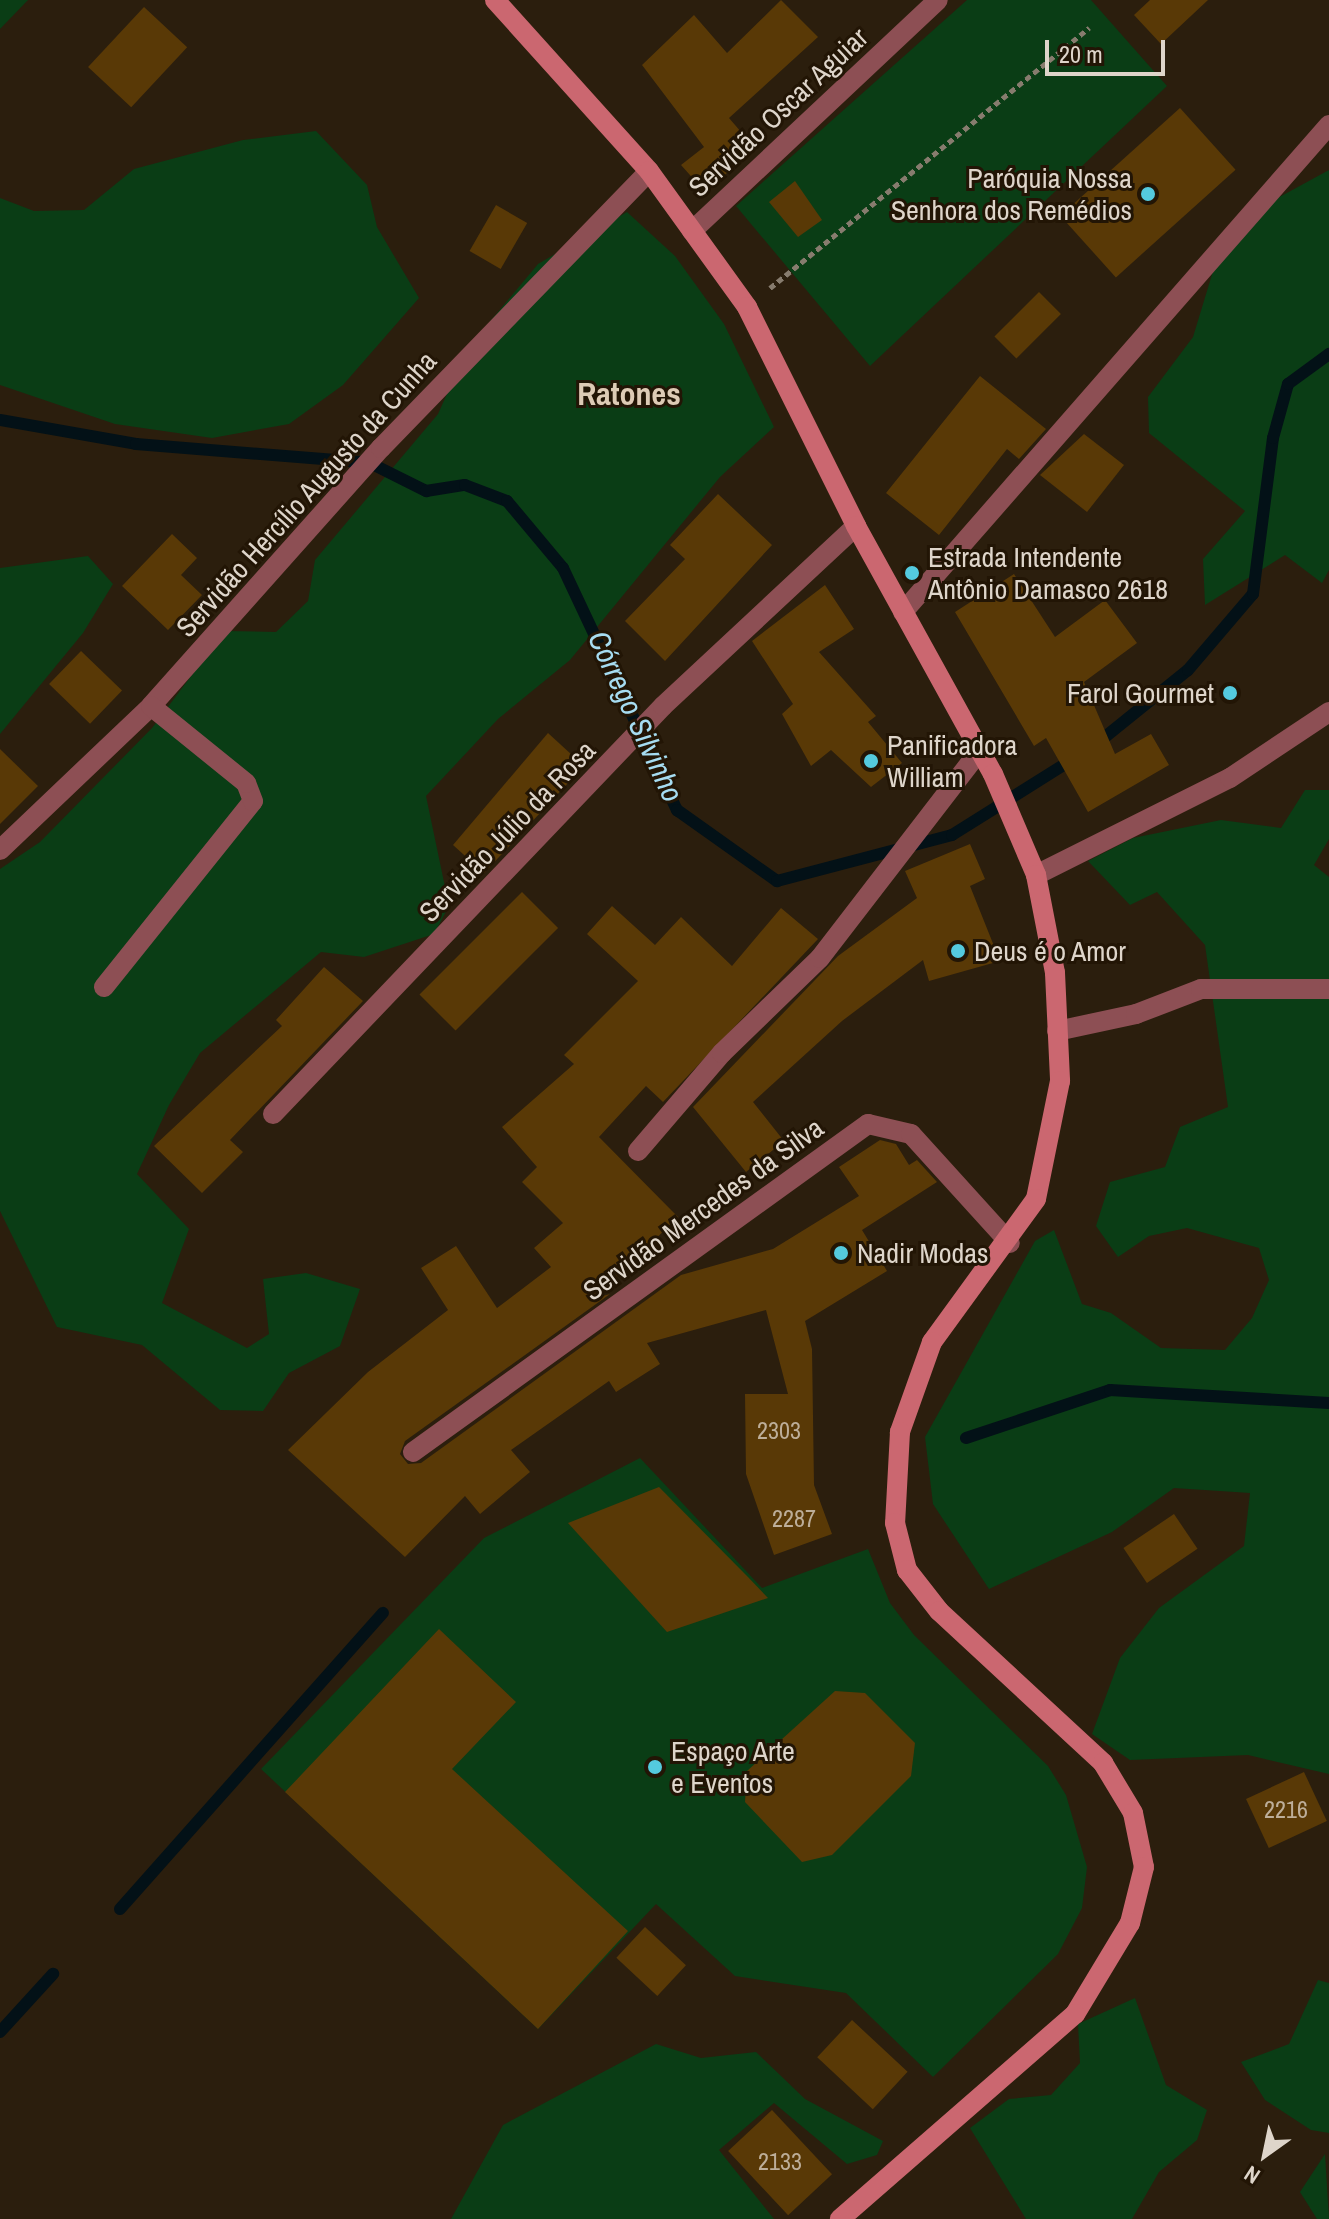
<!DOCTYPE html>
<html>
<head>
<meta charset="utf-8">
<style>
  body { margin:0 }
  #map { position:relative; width:1329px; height:2219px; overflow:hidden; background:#2b1e0d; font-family:"Archivo Narrow",sans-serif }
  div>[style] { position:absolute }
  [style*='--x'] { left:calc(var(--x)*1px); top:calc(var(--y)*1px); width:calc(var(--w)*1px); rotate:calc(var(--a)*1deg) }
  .green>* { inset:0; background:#0a3d15 }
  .stream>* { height:12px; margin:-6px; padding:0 6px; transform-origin:6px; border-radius:6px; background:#031117 }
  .building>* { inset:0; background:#593906; transform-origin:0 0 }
  .path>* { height:5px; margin-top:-2.5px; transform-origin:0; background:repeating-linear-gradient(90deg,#877c6e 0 6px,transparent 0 10px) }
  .service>* { height:20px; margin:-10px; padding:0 10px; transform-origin:10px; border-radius:10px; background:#8d4f54 }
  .minor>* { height:20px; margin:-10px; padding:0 10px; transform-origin:10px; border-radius:10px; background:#8d4f54 }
  .secondary>* { height:20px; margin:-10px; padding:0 10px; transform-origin:10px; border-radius:10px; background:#cb6770 }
  .dots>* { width:22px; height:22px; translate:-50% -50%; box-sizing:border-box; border:4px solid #221505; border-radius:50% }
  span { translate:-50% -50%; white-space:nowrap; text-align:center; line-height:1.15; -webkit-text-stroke:6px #221505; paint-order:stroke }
  .number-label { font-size:24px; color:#bdae99 }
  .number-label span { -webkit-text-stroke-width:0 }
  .street-label { font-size:28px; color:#ded5ca }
  .poi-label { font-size:28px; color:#ded5ca }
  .right { translate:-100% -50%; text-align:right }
  .left { translate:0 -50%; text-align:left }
  .water-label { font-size:30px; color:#a6dcf1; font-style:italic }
  .quarter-label { font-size:32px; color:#ddcbb5; font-weight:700 }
  .north { position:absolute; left:1225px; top:2115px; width:80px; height:80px; -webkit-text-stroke:6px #221505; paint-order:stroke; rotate:213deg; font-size:22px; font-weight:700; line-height:32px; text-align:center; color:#ded5ca }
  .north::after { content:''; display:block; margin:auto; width:28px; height:36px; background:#ded5ca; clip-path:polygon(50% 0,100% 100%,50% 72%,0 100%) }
  .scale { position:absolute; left:1045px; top:40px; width:120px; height:36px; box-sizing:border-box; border:4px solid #ded5ca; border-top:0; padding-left:10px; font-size:24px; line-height:28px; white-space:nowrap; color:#ded5ca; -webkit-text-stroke:6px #221505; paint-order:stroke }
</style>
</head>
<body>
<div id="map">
  <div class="green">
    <i style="clip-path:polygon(0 0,28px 0,0 29px)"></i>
    <i style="clip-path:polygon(967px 0,1091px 0,1167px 86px,870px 366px,736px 206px)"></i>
    <i style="clip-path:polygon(316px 131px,367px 185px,377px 227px,419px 298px,343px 385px,289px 424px,212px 438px,115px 424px,0 385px,0 198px,34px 211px,84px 210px,134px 169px,243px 140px)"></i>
    <i style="clip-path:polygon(1329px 170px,1329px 570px,1322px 583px,1285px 555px,1205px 605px,1203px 559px,1245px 511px,1149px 433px,1148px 397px,1193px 337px,1217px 258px,1274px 200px)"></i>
    <i style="clip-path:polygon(627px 212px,675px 256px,724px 324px,774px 427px,720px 477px,570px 660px,498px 719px,426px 796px,449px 906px,434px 934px,364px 957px,321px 952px,200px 1053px,169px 1105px,137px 1174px,189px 1229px,162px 1303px,247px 1348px,269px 1334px,263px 1279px,306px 1273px,360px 1289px,340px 1346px,289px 1373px,263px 1411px,220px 1410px,142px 1345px,57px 1327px,0 1211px,0 869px,40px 842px,152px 728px,225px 631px,276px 632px,308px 601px,315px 560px,438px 414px,467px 349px,538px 264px)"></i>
    <i style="clip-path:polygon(88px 556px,113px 584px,83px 633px,0 734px,0 568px)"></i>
    <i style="clip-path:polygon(1305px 790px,1329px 790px,1329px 839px,1314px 865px,1329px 877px,1329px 1774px,1248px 1755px,1130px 1760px,1092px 1734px,1120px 1658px,1159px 1608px,1244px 1546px,1250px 1493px,1174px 1488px,1112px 1532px,989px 1589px,933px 1504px,925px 1437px,1035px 1241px,1054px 1230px,1082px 1304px,1111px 1313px,1161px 1348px,1225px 1350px,1252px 1318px,1269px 1280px,1259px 1248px,1187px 1228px,1149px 1236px,1118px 1257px,1096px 1226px,1110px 1182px,1165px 1167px,1180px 1127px,1228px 1107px,1205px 945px,1157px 892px,1130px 905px,1088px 861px,1133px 838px,1221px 820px,1281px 828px)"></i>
    <i style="clip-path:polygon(640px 1458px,762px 1588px,868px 1549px,890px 1603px,914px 1635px,1048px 1766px,1066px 1795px,1087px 1867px,1082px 1908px,1058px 1954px,933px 2077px,846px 1993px,735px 1976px,656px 1904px,538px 2029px,261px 1769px,484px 1538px)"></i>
    <i style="clip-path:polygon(1318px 1980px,1329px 1983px,1329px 2133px,1311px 2130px,1265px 2100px,1241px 2062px,1289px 2044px)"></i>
    <i style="clip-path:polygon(1135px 1998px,1166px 2085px,1207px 2110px,1197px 2140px,1159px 2172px,1132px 2219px,1026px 2219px,970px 2128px,1009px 2099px,1051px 2095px,1080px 2063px,1078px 2024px)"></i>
    <i style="clip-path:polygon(656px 2044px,701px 2058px,756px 2052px,805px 2099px,883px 2141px,877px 2155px,847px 2164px,774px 2103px,719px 2150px,774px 2219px,451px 2219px,503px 2125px)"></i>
    <i style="clip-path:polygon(1325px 2154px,1329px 2219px,1317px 2219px,1300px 2192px)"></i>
  </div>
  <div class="stream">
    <i style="--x:0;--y:420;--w:138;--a:10"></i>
    <i style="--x:136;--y:444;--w:235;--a:4.6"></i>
    <i style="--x:370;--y:463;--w:63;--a:26.6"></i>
    <i style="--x:426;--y:491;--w:39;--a:-9"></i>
    <i style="--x:465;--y:485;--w:45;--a:20.9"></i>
    <i style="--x:507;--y:501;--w:87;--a:50.1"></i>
    <i style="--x:563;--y:568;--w:268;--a:64.8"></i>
    <i style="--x:677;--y:810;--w:123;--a:35.4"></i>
    <i style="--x:777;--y:881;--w:181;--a:-14.7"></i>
    <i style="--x:952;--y:835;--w:143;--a:-32.1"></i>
    <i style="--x:1095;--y:745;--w:119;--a:-38.9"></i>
    <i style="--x:1188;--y:670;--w:100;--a:-49.5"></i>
    <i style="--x:1253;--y:594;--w:157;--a:-82.7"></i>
    <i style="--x:1273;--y:438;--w:56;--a:-74.5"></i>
    <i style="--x:1288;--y:384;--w:51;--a:-36.2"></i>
    <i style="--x:966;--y:1438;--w:152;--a:-18.4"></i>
    <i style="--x:1110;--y:1390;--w:219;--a:3.4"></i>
    <i style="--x:120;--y:1909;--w:396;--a:-48.4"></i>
    <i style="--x:0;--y:2032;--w:79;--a:-47.6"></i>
  </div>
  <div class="building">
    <i style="clip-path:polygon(781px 0,818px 37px,729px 118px,754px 147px,706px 193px,681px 165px,704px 147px,642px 65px,694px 15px,727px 53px)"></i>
    <i style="clip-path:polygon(1150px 0,1208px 0,1161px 44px,1134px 15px)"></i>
    <i style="left:144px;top:7px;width:59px;height:82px;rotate:43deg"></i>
    <i style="left:1180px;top:108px;width:83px;height:161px;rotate:48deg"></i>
    <i style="clip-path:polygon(795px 181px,822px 220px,798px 237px,769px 202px)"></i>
    <i style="left:496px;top:205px;width:36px;height:53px;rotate:30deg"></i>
    <i style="left:1039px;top:292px;width:31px;height:63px;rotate:45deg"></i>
    <i style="clip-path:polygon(980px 376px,1046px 429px,1019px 459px,1007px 449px,939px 535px,886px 493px)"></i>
    <i style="clip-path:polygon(1084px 434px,1124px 465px,1087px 512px,1040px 475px)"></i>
    <i style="clip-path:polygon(718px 494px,772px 545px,665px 661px,625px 621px,685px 559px,670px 545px)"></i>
    <i style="clip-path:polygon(172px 534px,197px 558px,181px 575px,202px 595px,168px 630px,122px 586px)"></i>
    <i style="clip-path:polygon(1014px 574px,1055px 637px,1105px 600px,1137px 643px,1084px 682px,1115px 754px,1151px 734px,1169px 765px,1088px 812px,1046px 738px,1034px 746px,955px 612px)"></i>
    <i style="clip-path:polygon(825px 585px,854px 629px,819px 652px,876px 716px,868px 722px,902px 763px,871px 787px,831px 750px,811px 766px,782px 714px,793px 704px,752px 641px)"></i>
    <i style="left:81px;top:651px;width:57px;height:46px;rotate:44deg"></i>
    <i style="clip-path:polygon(548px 733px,584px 766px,484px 873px,453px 845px)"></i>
    <i style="clip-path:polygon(0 749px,38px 786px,0 824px)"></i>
    <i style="clip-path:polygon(970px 844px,985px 879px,970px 886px,1000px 961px,929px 981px,923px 960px,842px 1021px,753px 1102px,784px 1141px,746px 1172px,693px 1107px,838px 956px,917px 898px,905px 871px)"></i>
    <i style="left:522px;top:892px;width:51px;height:145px;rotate:45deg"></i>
    <i style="clip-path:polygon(612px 906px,655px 945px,681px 917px,732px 966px,781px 908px,818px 939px,663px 1102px,646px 1086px,599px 1137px,678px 1217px,595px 1298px,610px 1294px,405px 1441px,400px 1454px,408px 1464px,421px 1463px,681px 1275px,773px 1249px,859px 1196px,839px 1167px,880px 1140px,896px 1144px,909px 1165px,917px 1160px,937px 1182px,862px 1230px,887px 1271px,805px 1321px,812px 1349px,814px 1485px,832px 1534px,774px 1555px,746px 1474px,745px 1394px,788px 1394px,766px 1310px,647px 1343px,660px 1364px,616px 1392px,609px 1381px,511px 1450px,530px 1472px,480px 1514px,465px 1496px,405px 1557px,288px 1450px,368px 1372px,448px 1310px,421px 1268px,456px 1246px,497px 1308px,551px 1267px,534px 1248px,563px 1223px,522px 1182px,537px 1167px,502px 1127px,574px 1064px,564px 1055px,638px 981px,587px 934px)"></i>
    <i style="clip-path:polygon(324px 967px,363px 1001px,230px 1140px,243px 1152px,202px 1193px,154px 1146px,282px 1026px,276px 1020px)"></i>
    <i style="clip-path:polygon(659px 1487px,747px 1576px,768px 1598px,667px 1632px,568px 1523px)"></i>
    <i style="left:1174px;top:1514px;width:42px;height:61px;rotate:56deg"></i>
    <i style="clip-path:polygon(439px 1629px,516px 1702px,452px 1769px,628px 1931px,538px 2029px,285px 1792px)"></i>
    <i style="clip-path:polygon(835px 1691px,865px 1693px,915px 1743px,911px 1776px,832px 1855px,802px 1862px,745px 1802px,747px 1771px)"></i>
    <i style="left:1304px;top:1772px;width:54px;height:64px;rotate:65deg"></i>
    <i style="left:645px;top:1927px;width:56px;height:42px;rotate:43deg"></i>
    <i style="left:852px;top:2020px;width:76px;height:51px;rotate:43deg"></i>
    <i style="left:772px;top:2110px;width:88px;height:60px;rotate:47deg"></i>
  </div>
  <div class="path">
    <i style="--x:770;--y:288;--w:412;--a:-39.2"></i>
  </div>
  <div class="service">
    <i style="--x:638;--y:1151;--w:129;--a:-49.4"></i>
    <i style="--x:722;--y:1053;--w:136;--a:-44.1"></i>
    <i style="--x:820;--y:958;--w:262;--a:-52.4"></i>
  </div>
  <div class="minor">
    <i style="--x:692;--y:231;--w:337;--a:-43.2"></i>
    <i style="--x:903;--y:612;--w:647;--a:-48.82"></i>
    <i style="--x:0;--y:850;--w:209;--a:-43.6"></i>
    <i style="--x:151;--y:706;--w:346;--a:-48.3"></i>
    <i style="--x:381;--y:448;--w:385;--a:-45.9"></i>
    <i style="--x:1036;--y:875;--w:217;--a:-26.6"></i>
    <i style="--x:1230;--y:778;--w:119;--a:-33.7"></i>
    <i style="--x:104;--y:987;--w:238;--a:-51.3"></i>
    <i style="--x:253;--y:801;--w:19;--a:-111"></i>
    <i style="--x:246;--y:783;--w:122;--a:-141"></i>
    <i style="--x:1057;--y:1031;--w:81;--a:-12.1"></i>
    <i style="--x:1136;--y:1014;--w:70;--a:-21"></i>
    <i style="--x:1201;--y:989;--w:128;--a:0"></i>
    <i style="--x:273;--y:1114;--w:564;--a:-46.29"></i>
    <i style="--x:663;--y:706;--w:264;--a:-43"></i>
    <i style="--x:413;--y:1452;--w:561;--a:-35.79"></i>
    <i style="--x:868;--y:1124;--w:44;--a:13.1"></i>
    <i style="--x:911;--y:1134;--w:147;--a:47.8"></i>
  </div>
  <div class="secondary">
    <i style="--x:495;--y:0;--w:230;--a:48"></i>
    <i style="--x:649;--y:171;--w:168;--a:54.2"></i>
    <i style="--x:747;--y:307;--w:245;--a:63.5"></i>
    <i style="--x:856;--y:526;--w:283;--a:61.1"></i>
    <i style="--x:993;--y:774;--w:110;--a:66.9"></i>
    <i style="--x:1036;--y:875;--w:100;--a:79"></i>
    <i style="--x:1055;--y:973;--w:108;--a:87.3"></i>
    <i style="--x:1060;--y:1081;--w:120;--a:101.5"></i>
    <i style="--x:1036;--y:1199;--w:177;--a:126"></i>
    <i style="--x:932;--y:1342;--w:96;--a:109.6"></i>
    <i style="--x:900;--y:1432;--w:91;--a:93.1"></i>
    <i style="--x:895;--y:1523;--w:49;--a:75.7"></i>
    <i style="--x:907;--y:1570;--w:52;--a:52"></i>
    <i style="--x:939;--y:1611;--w:224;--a:42.8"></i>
    <i style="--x:1103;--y:1763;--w:58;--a:59"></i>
    <i style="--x:1133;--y:1813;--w:55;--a:78.5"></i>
    <i style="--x:1144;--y:1867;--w:58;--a:104"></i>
    <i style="--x:1130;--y:1923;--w:106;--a:121.1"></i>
    <i style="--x:1075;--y:2014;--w:312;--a:138.9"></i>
  </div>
  <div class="dots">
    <i style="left:1148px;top:194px;background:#54cade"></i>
    <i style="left:912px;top:573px;background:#54cade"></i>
    <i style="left:1230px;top:693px;background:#54cade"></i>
    <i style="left:871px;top:761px;background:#54cade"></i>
    <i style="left:958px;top:951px;background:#54cade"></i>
    <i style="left:841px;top:1253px;background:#54cade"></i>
    <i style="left:655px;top:1767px;background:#54cade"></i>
  </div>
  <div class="number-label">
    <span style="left:779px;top:1431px">2303</span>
    <span style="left:794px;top:1519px">2287</span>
    <span style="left:1286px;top:1810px">2216</span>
    <span style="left:780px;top:2162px">2133</span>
  </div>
  <div class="street-label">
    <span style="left:778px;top:112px;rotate:-43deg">Servidão Oscar Aguiar</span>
    <span style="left:306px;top:494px;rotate:-48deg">Servidão Hercílio Augusto da Cunha</span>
    <span style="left:507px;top:831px;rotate:-46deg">Servidão Júlio da Rosa</span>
    <span style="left:703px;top:1209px;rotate:-36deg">Servidão Mercedes da Silva</span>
  </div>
  <div class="poi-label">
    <span class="right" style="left:1132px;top:194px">Paróquia Nossa<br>Senhora dos Remédios</span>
    <span class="left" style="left:928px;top:573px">Estrada Intendente<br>Antônio Damasco 2618</span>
    <span class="right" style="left:1214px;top:693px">Farol Gourmet</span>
    <span class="left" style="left:887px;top:761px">Panificadora<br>William</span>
    <span class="left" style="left:974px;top:951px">Deus é o Amor</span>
    <span class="left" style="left:857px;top:1253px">Nadir Modas</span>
    <span class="left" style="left:671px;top:1767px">Espaço Arte<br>e Eventos</span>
  </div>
  <div class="water-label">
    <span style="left:636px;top:716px;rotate:65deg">Córrego Silvinho</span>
  </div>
  <div class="quarter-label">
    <span style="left:629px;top:394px">Ratones</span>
  </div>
  <div class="north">N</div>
  <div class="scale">20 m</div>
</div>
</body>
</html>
